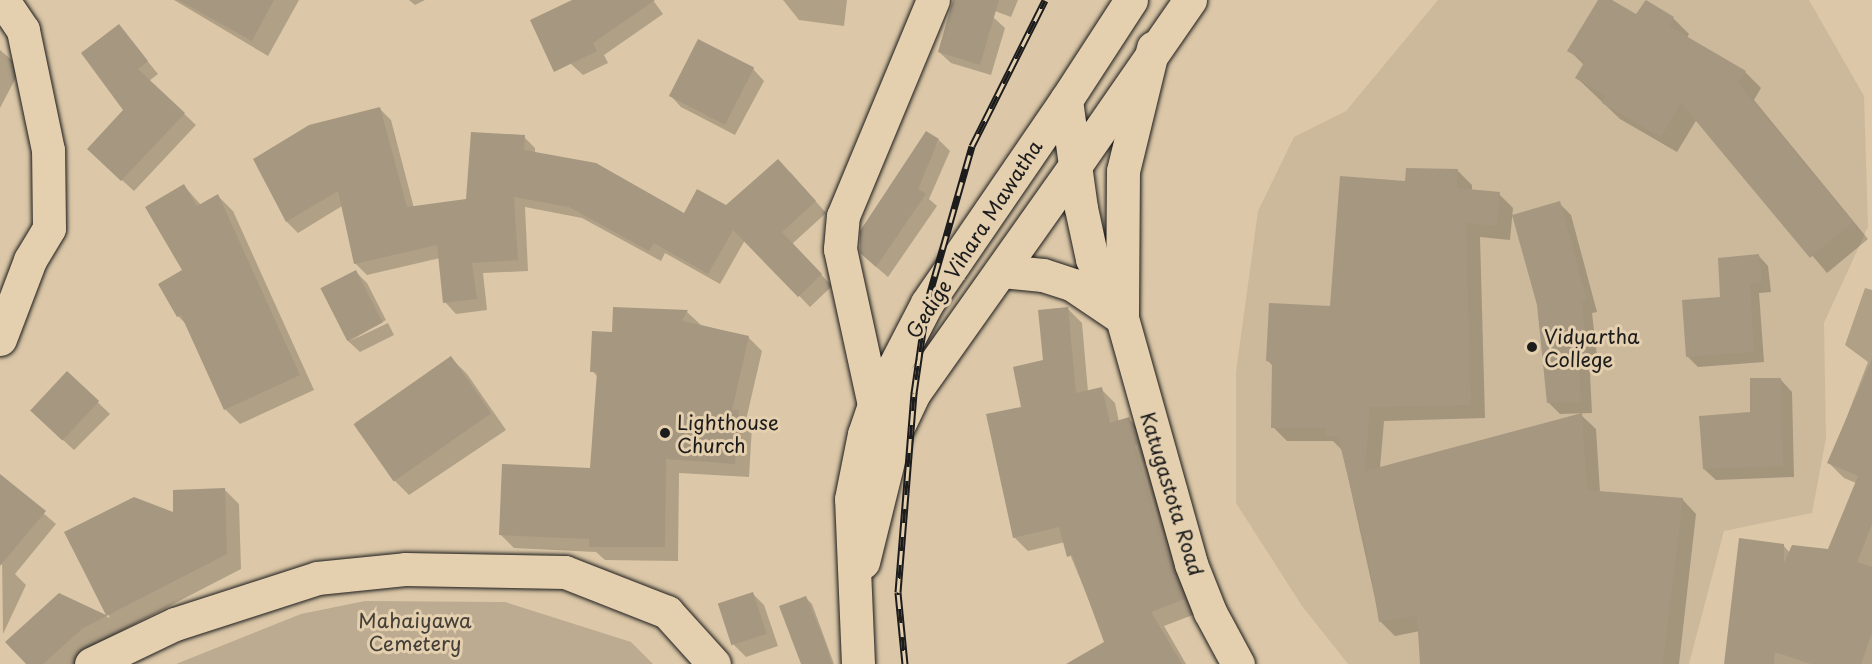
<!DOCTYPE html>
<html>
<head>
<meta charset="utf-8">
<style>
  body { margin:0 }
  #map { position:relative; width:1872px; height:664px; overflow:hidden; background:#dcc8a8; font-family:"Playpen Sans",sans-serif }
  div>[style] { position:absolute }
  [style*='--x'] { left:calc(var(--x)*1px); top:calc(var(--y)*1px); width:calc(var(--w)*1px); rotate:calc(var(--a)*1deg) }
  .built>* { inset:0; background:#ccb99c }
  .green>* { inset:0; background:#bcab91 }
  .shadow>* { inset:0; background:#0003 }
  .building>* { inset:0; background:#a69781; transform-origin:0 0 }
  .roads { filter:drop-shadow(0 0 2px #1c1c1c) drop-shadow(0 0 2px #1c1c1c) }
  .minor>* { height:33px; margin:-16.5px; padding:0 16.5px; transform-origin:16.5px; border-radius:16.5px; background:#e4cfae }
  .major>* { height:33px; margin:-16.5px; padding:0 16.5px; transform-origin:16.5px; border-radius:16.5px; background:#e4cfae }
  .highway>* { height:33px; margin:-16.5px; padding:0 16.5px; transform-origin:16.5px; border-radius:16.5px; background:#e4cfae }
  .rail>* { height:7px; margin-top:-3.5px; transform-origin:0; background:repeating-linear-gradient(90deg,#e4cfae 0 14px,#1c1c1c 0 28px); box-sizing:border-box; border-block:2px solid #1c1c1c }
  .dots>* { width:16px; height:16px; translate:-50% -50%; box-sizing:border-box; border:3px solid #e4cfae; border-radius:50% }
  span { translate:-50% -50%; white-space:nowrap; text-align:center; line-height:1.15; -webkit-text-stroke:6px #e4cfae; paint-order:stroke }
  .street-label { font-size:20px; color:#1c1c1c }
  .poi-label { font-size:20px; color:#1c1c1c }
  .left { translate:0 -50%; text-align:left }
  .park-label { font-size:20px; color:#444039 }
</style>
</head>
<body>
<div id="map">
  <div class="built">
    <i style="clip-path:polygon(1438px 0,1809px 0,1864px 96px,1868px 227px,1824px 323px,1826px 438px,1812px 513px,1724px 531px,1689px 664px,1348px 664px,1302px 606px,1236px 503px,1236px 372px,1258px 211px,1294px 137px,1346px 111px)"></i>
  </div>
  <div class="green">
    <i style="clip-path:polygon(365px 601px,505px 602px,631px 642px,653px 664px,176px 664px,301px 614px)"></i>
  </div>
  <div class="shadow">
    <i style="clip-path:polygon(174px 0,299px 0,268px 56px)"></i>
    <i style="clip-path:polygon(409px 0,425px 0,415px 5px)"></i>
    <i style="clip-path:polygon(575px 0,653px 0,663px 14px,604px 55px,608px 63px,583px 75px,571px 64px)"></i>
    <i style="clip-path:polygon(783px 0,847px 0,844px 26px,799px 20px)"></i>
    <i style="clip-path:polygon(979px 0,1018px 0,1011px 17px,987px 8px)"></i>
    <i style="clip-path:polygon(1600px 0,1609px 0,1636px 16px,1645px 1px,1673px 18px,1689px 34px,1687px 38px,1745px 72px,1761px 88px,1754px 100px,1868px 239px,1827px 273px,1697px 119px,1677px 152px,1620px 119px,1577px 78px,1585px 66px,1569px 50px)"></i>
    <i style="clip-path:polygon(993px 17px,1005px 28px,991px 75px,951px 63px,939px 52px)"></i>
    <i style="clip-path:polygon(119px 26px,158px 74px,149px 81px,196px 125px,134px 191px,100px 160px,125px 110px)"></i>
    <i style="clip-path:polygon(0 50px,21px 68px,0 108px)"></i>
    <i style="clip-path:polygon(753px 69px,764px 81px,735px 135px,681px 107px,670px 95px)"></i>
    <i style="clip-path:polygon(380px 109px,391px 120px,414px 208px,467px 201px,524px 137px,535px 148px,535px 153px,684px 215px,726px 207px,790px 172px,826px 213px,792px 244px,832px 286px,810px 307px,745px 240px,720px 284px,665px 253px,661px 261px,582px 218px,525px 207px,528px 271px,483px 273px,487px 310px,456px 314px,445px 302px,440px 258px,367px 275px,355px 263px,342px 206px,298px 233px,287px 222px,255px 160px)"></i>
    <i style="clip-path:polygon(939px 140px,950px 151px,929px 199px,937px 206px,888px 277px,874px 265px)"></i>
    <i style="clip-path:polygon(1457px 170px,1472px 185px,1472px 191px,1499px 194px,1513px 208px,1510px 240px,1480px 237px,1485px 418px,1384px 421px,1380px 468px,1581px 415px,1596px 429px,1600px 492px,1682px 499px,1696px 514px,1679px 664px,1421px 664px,1420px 631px,1395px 636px,1380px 621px,1342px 450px,1333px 441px,1287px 441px,1273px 427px,1273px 366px,1268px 361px,1332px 308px,1407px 182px)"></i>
    <i style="clip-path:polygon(184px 186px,201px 205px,218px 196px,233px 211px,314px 390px,240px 424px,225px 409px,187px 325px,178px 316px,184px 271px)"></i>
    <i style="clip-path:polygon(1559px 203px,1571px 215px,1597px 312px,1592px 313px,1599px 373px,1590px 374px,1592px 413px,1560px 414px,1548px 402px)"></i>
    <i style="clip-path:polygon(1758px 255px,1768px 266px,1771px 292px,1759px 293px,1764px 362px,1698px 367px,1688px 357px,1722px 299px)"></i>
    <i style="clip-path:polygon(356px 272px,367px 283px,386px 320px,350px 341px,388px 323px,394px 335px,360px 352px,348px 341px,322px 289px)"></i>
    <i style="clip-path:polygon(1865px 288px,1872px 290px,1872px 664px,1725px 664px,1783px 545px,1790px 553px,1829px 551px,1856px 483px,1844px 478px,1829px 463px,1868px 362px,1845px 345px)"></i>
    <i style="clip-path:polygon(1068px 309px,1082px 323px,1088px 392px,1101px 389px,1115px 403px,1119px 422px,1128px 418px,1142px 432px,1198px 613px,1164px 626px,1186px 664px,1105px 664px,1106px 642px,1065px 542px,1028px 551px,1014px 537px,1023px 408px)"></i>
    <i style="clip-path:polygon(687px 312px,701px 325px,748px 337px,762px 351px,746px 420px,752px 426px,749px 477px,679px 473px,678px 561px,605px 560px,596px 552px,514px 548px,500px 534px,592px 470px,598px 377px,592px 371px,613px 334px)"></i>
    <i style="clip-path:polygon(451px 358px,467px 374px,506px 430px,409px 495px,393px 479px,355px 423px)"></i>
    <i style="clip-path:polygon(67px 373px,110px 414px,74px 450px,43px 422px)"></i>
    <i style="clip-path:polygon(1781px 380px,1792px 392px,1794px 477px,1716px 480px,1704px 469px)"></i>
    <i style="clip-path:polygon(1px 477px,56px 524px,15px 574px,26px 585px,3px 634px)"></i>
    <i style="clip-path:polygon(224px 489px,239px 504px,241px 569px,98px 643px,75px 664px,28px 664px,59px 594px,110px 618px,66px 533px,175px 514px)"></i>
    <i style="clip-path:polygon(753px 594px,764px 605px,778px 646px,746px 657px,734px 645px)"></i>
    <i style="clip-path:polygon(806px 598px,812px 604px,834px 664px,803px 664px)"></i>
  </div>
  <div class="building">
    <i style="clip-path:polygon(178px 0,274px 0,252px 41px)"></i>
    <i style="clip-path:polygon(572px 0,655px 0,593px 43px,597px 51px,554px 72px,530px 20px)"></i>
    <i style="clip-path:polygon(953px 0,999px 0,980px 65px,938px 52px)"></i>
    <i style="clip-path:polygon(1598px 0,1612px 0,1636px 14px,1646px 0,1674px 17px,1669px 26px,1746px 71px,1738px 83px,1853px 222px,1810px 258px,1681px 103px,1661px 137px,1602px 103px,1606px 96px,1575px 78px,1585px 61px,1567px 51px)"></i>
    <i style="clip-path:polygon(119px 24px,148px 61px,138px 69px,185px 113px,121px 181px,87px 149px,123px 110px,81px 53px)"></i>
    <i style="left:698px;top:39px;width:63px;height:64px;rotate:27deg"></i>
    <i style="clip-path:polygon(380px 107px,407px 207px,466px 199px,471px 132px,525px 135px,524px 150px,596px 163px,684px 213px,697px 189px,726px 205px,778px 159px,816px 201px,782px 232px,822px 274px,798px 297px,733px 230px,708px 274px,654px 243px,649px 251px,569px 207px,514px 197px,518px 260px,472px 263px,477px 299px,443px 303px,437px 245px,354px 264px,338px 191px,286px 222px,253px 159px,309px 125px)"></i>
    <i style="clip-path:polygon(926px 131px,939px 139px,918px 189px,926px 194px,876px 267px,860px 253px,860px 231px)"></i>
    <i style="clip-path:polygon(1406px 168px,1458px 169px,1457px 188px,1500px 192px,1497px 226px,1466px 223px,1471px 405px,1370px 407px,1365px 471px,1582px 413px,1587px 490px,1683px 498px,1663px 664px,1420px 664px,1417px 616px,1379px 622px,1368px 556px,1338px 437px,1325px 436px,1326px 428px,1271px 428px,1272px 362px,1266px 361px,1269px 303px,1330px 306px,1340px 176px,1405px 181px)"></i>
    <i style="clip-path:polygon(184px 184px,197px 206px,218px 194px,300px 375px,224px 410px,181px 315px,177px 317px,158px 284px,182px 270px,145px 207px)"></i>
    <i style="clip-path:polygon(1560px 201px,1587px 300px,1582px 302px,1588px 362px,1579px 363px,1581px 402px,1547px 403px,1537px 305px,1512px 215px)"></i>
    <i style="clip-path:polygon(1759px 254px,1762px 282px,1750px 284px,1754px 352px,1686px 357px,1682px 300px,1720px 297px,1718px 258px)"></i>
    <i style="left:356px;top:270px;width:59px;height:40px;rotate:63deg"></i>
    <i style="clip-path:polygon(613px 307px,688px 310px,682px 321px,749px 336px,732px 410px,739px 410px,735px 464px,666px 459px,665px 547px,589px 547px,589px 539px,499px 535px,502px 464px,590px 468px,597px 372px,590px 372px,592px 331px,612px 332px)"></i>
    <i style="clip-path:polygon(1068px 307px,1076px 393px,1102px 387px,1110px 423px,1129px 417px,1138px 444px,1135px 445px,1160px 532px,1185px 599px,1151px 612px,1182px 664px,1066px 664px,1104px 642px,1072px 555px,1067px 557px,1059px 527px,1013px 538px,986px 414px,1021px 407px,1013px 367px,1043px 360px,1038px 310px)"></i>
    <i style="left:451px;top:356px;width:70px;height:119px;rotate:55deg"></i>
    <i style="clip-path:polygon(1872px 359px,1872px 524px,1857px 562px,1872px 567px,1872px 633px,1861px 664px,1811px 664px,1775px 652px,1774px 664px,1724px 664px,1739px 538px,1784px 544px,1784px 563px,1792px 545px,1828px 549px,1858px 476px,1827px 463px)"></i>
    <i style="left:67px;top:371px;width:44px;height:54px;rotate:43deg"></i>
    <i style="clip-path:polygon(1750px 378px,1781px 378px,1783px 466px,1703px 469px,1699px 416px,1750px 412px)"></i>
    <i style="clip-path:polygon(0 474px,46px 511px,0 566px)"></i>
    <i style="clip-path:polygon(225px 488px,227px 554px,83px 628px,43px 664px,26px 664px,5px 642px,59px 593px,106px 615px,64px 532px,134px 497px,173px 512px,173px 490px)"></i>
    <i style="left:753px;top:592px;width:44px;height:37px;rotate:72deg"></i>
    <i style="clip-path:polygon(806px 596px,825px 642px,832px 664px,801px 664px,779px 606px)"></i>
  </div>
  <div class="roads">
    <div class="minor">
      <i style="--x:0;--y:339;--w:85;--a:-69.2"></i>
      <i style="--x:30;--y:260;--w:37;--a:-59"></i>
      <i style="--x:49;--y:228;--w:78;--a:-90.7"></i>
      <i style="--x:48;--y:150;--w:123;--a:-101.8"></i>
      <i style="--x:23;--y:30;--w:36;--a:-124"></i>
      <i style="--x:874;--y:405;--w:160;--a:-102.3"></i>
      <i style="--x:840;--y:249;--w:33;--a:-85"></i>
      <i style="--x:843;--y:216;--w:234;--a:-67.4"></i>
      <i style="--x:91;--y:664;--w:93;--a:-25.5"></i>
      <i style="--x:175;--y:624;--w:149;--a:-17.9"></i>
      <i style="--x:317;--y:578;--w:88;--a:-5.8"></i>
      <i style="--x:405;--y:569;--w:160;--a:1.1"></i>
      <i style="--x:565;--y:572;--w:110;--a:21.4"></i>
      <i style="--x:667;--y:612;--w:70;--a:47.9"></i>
    </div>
    <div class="major">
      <i style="--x:1002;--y:271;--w:41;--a:5.6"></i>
      <i style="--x:1043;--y:275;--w:32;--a:18"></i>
      <i style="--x:1073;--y:285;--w:59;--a:34"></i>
      <i style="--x:863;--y:562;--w:133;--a:-76.1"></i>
      <i style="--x:895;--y:433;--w:44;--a:-64.6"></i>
      <i style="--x:914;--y:393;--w:278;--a:-54.7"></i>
      <i style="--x:858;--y:664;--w:165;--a:-92.4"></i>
      <i style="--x:851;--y:499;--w:66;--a:-78.7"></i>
      <i style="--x:864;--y:434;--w:31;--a:-71"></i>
      <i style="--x:874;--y:405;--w:115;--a:-62.5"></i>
      <i style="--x:927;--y:303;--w:246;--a:-55.6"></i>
    </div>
    <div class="highway">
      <i style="--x:1131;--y:0;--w:119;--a:123"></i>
      <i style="--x:1066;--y:100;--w:109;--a:82.1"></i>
      <i style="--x:1081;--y:208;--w:52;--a:77.8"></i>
      <i style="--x:1092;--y:259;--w:66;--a:63"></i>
      <i style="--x:1122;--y:318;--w:255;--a:74.3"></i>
      <i style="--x:1191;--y:564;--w:52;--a:68.4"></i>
      <i style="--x:1210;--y:612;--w:59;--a:61.7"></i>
      <i style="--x:1075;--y:166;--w:202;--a:-55.3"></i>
      <i style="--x:1122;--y:313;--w:142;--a:-89.6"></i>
      <i style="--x:1123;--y:171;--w:127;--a:-76.3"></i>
    </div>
  </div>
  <div class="rail">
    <i style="--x:905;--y:664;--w:72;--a:-95.6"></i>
    <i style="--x:898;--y:592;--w:200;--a:-85.4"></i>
    <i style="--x:914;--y:393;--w:91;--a:-81.8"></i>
    <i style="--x:927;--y:303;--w:163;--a:-74"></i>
    <i style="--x:972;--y:146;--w:163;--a:-63.4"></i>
  </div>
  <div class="dots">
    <i style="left:1532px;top:347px;background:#1c1c1c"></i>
    <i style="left:665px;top:433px;background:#1c1c1c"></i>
  </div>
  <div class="street-label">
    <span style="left:974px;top:239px;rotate:-57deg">Gedige Vihara Mawatha</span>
    <span style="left:1172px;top:494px;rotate:73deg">Katugastota Road</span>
  </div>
  <div class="poi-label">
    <span class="left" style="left:1544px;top:348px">Vidyartha<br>College</span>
    <span class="left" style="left:677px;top:434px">Lighthouse<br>Church</span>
  </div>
  <div class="park-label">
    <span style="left:415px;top:632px">Mahaiyawa<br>Cemetery</span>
  </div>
</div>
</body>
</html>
